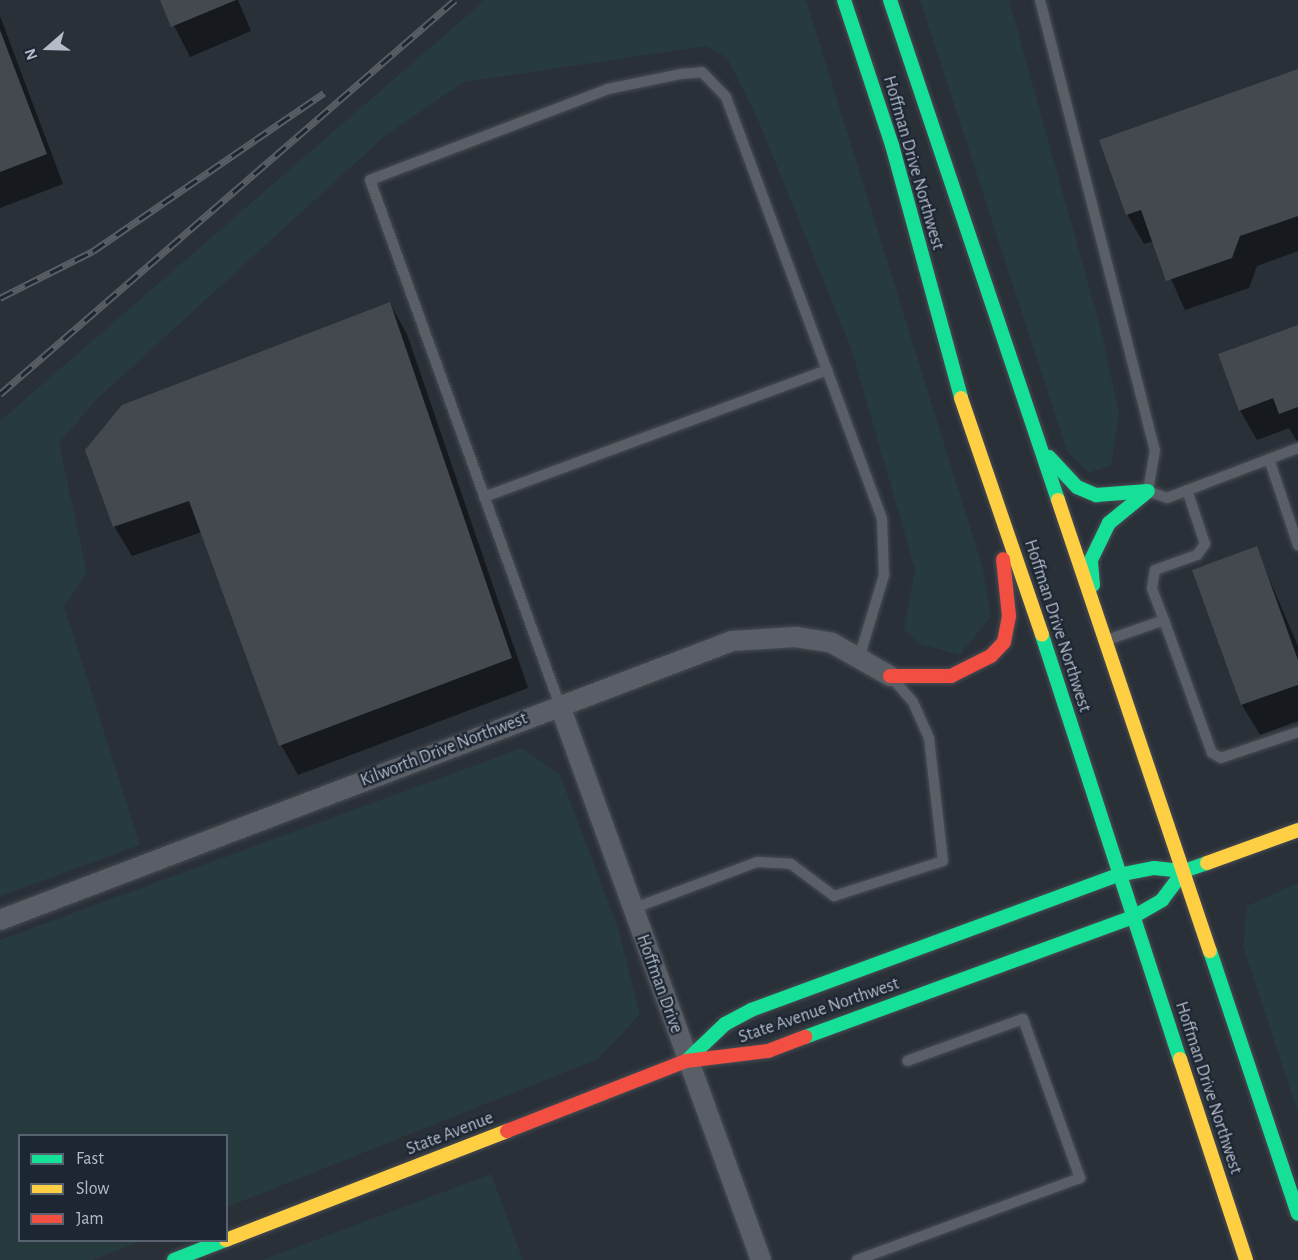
<!DOCTYPE html>
<html>
<head>
<meta charset="utf-8">
<style>
  body { margin:0 }
  #map { position:relative; width:1298px; height:1260px; overflow:hidden; background:#2a3038; font-family:"Alegreya Sans",sans-serif }
  div>[style] { position:absolute }
  [style*='--x'] { left:calc(var(--x)*1px); top:calc(var(--y)*1px); width:calc(var(--w)*1px); rotate:calc(var(--a)*1deg) }
  .green>* { inset:0; background:#273a3e }
  .shadow>* { inset:0; background:#0007 }
  .building>* { inset:0; background:#444950 }
  .roads { filter:drop-shadow(0 0 2px #484c53) drop-shadow(0 0 2px #484c53) }
  .lane>* { height:10px; margin:-5px; padding:0 5px; transform-origin:5px; border-radius:5px; background:#5a5e66 }
  .street>* { height:20px; margin:-10px; padding:0 10px; transform-origin:10px; border-radius:10px; background:#5a5e66 }
  .fast>* { height:14px; margin:-7px; padding:0 7px; transform-origin:7px; border-radius:7px; background:#16e098 }
  .slow>* { height:14px; margin:-7px; padding:0 7px; transform-origin:7px; border-radius:7px; background:#ffcf43 }
  .jam>* { height:14px; margin:-7px; padding:0 7px; transform-origin:7px; border-radius:7px; background:#f24e42 }
  .rail>* { height:7px; margin-top:-3.5px; transform-origin:0; background:repeating-linear-gradient(90deg,#1d2633 0 14px,#595d64 0 28px); box-sizing:border-box; border-block:2px solid #595d64 }
  span { translate:-50% -50%; white-space:nowrap; text-align:center; line-height:1.15; -webkit-text-stroke:4.5px #1d2633; paint-order:stroke }
  .street-label { font-size:18px; color:#b4bcc9 }
  .legend { position:absolute; left:18px; top:1134px; width:210px; height:108px; box-sizing:border-box; background:#1d2633; border:2px solid #59626f; margin:0; padding:8px 10px; list-style:none; font-size:18px; color:#b4bcc9 }
  .legend li { display:flex; align-items:center; gap:12px; height:30px }
  .legend b { width:30px; border:2px solid #59626f }
  .north { position:absolute; left:18px; top:18px; width:60px; height:60px; -webkit-text-stroke:4px #1d2633; paint-order:stroke; rotate:250deg; font-size:16px; font-weight:700; line-height:24px; text-align:center; color:#b4bcc9 }
  .north::after { content:''; display:block; margin:auto; width:21px; height:27px; background:#b4bcc9; clip-path:polygon(50% 0,100% 100%,50% 72%,0 100%) }
</style>
</head>
<body>
<div id="map">
  <div class="green">
    <i style="clip-path:polygon(485px 0,806px 0,983px 569px,991px 616px,960px 655px,920px 644px,904px 629px,915px 569px,851px 348px,756px 115px,727px 58px,706px 46px,464px 82px,386px 135px,96px 400px,59px 443px,87px 573px,64px 606px,140px 845px,0 896px,0 421px)"></i>
    <i style="clip-path:polygon(920px 0,1009px 0,1101px 330px,1119px 413px,1111px 465px,1089px 473px,1067px 451px)"></i>
    <i style="clip-path:polygon(522px 748px,560px 775px,617px 925px,640px 1014px,598px 1059px,227px 1207px,226px 1136px,20px 1136px,20px 1240px,141px 1241px,92px 1260px,0 1260px,0 940px)"></i>
    <i style="clip-path:polygon(1298px 883px,1298px 1113px,1243px 946px,1247px 906px)"></i>
    <i style="clip-path:polygon(491px 1174px,523px 1260px,262px 1260px)"></i>
  </div>
  <div class="shadow">
    <i style="clip-path:polygon(161px 0,238px 0,251px 31px,190px 57px)"></i>
    <i style="clip-path:polygon(0 16px,63px 184px,0 208px)"></i>
    <i style="clip-path:polygon(1298px 71px,1298px 251px,1257px 266px,1249px 288px,1185px 310px,1154px 241px,1144px 244px,1127px 214px)"></i>
    <i style="clip-path:polygon(390px 304px,407px 334px,528px 688px,298px 775px,281px 745px,202px 532px,132px 556px,114px 526px)"></i>
    <i style="clip-path:polygon(1298px 326px,1298px 443px,1289px 428px,1257px 440px,1240px 410px)"></i>
    <i style="clip-path:polygon(1256px 548px,1298px 646px,1298px 721px,1260px 735px,1242px 705px,1194px 571px)"></i>
  </div>
  <div class="building">
    <i style="clip-path:polygon(160px 0,236px 0,171px 27px)"></i>
    <i style="clip-path:polygon(0 30px,47px 154px,0 172px)"></i>
    <i style="clip-path:polygon(1298px 69px,1298px 216px,1240px 236px,1232px 258px,1166px 281px,1141px 210px,1126px 215px,1099px 140px)"></i>
    <i style="clip-path:polygon(390px 302px,512px 658px,279px 746px,189px 501px,113px 527px,85px 450px,122px 405px)"></i>
    <i style="clip-path:polygon(1298px 325px,1298px 407px,1279px 414px,1273px 398px,1239px 411px,1218px 354px)"></i>
    <i style="clip-path:polygon(1257px 546px,1298px 660px,1298px 685px,1241px 705px,1192px 570px)"></i>
  </div>
  <div class="roads">
    <div class="lane">
      <i style="--x:1040;--y:0;--w:464;--a:75.7"></i>
      <i style="--x:1155;--y:450;--w:42;--a:99.7"></i>
      <i style="--x:1148;--y:491;--w:20;--a:20"></i>
      <i style="--x:1167;--y:498;--w:140;--a:-20.9"></i>
      <i style="--x:1269;--y:459;--w:91;--a:71.4"></i>
      <i style="--x:484;--y:497;--w:366;--a:-20.3"></i>
      <i style="--x:1164;--y:620;--w:34;--a:-111"></i>
      <i style="--x:1152;--y:588;--w:18;--a:-81"></i>
      <i style="--x:1155;--y:570;--w:45;--a:-19.7"></i>
      <i style="--x:1197;--y:555;--w:14;--a:-54"></i>
      <i style="--x:1205;--y:544;--w:57;--a:-108.4"></i>
      <i style="--x:1107;--y:640;--w:60;--a:-19.3"></i>
      <i style="--x:1164;--y:620;--w:141;--a:70.2"></i>
      <i style="--x:1212;--y:753;--w:10;--a:29"></i>
      <i style="--x:1221;--y:758;--w:81;--a:-18.7"></i>
      <i style="--x:560;--y:706;--w:559;--a:-109.86"></i>
      <i style="--x:370;--y:180;--w:255;--a:-20.9"></i>
      <i style="--x:608;--y:89;--w:75;--a:-11.6"></i>
      <i style="--x:681;--y:74;--w:21;--a:-5"></i>
      <i style="--x:702;--y:72;--w:35;--a:46"></i>
      <i style="--x:726;--y:97;--w:450;--a:69.7"></i>
      <i style="--x:882;--y:519;--w:56;--a:88"></i>
      <i style="--x:884;--y:575;--w:84;--a:106.7"></i>
      <i style="--x:632;--y:909;--w:134;--a:-20.6"></i>
      <i style="--x:757;--y:862;--w:34;--a:3"></i>
      <i style="--x:791;--y:864;--w:54;--a:36.7"></i>
      <i style="--x:834;--y:896;--w:114;--a:-17.8"></i>
      <i style="--x:943;--y:861;--w:124;--a:-96.5"></i>
      <i style="--x:929;--y:738;--w:39;--a:-114"></i>
      <i style="--x:913;--y:702;--w:29;--a:-131"></i>
      <i style="--x:857;--y:1260;--w:238;--a:-20.2"></i>
      <i style="--x:1080;--y:1178;--w:169;--a:-109.7"></i>
      <i style="--x:1023;--y:1019;--w:123;--a:160.1"></i>
    </div>
    <div class="street">
      <i style="--x:560;--y:706;--w:589;--a:70.06"></i>
      <i style="--x:0;--y:920;--w:783;--a:-20.86"></i>
      <i style="--x:732;--y:641;--w:64;--a:-3.6"></i>
      <i style="--x:796;--y:637;--w:36;--a:9"></i>
      <i style="--x:832;--y:643;--w:67;--a:29.6"></i>
    </div>
    <div class="fast">
      <i style="--x:844;--y:0;--w:153;--a:71.7"></i>
      <i style="--x:892;--y:145;--w:262;--a:74.7"></i>
      <i style="--x:890;--y:0;--w:527;--a:71.43"></i>
      <i style="--x:1049;--y:457;--w:41;--a:47"></i>
      <i style="--x:1077;--y:487;--w:21;--a:23"></i>
      <i style="--x:1096;--y:495;--w:52;--a:-4.4"></i>
      <i style="--x:1093;--y:585;--w:25;--a:-95"></i>
      <i style="--x:1091;--y:560;--w:41;--a:-64.1"></i>
      <i style="--x:1109;--y:523;--w:49;--a:-39.2"></i>
      <i style="--x:1042;--y:635;--w:446;--a:72"></i>
      <i style="--x:1210;--y:951;--w:277;--a:71.5"></i>
      <i style="--x:805;--y:1037;--w:349;--a:-20.1"></i>
      <i style="--x:1133;--y:917;--w:34;--a:-30"></i>
      <i style="--x:1162;--y:900;--w:36;--a:-53"></i>
      <i style="--x:686;--y:1061;--w:54;--a:-43.5"></i>
      <i style="--x:725;--y:1024;--w:30;--a:-28"></i>
      <i style="--x:751;--y:1010;--w:391;--a:-20.2"></i>
      <i style="--x:1118;--y:875;--w:37;--a:-11"></i>
      <i style="--x:1154;--y:868;--w:30;--a:6"></i>
      <i style="--x:1184;--y:871;--w:24;--a:-19"></i>
      <i style="--x:174;--y:1260;--w:55;--a:-21.4"></i>
    </div>
    <div class="slow">
      <i style="--x:961;--y:398;--w:250;--a:71.1"></i>
      <i style="--x:1058;--y:500;--w:476;--a:71.4"></i>
      <i style="--x:1207;--y:863;--w:97;--a:-19.9"></i>
      <i style="--x:1180;--y:1059;--w:212;--a:71.8"></i>
      <i style="--x:226;--y:1240;--w:301;--a:-21.2"></i>
    </div>
    <div class="jam">
      <i style="--x:890;--y:676;--w:61;--a:0"></i>
      <i style="--x:951;--y:676;--w:45;--a:-26.6"></i>
      <i style="--x:991;--y:656;--w:19;--a:-47"></i>
      <i style="--x:1004;--y:642;--w:26;--a:-79"></i>
      <i style="--x:1009;--y:616;--w:57;--a:-96"></i>
      <i style="--x:507;--y:1131;--w:192;--a:-21.4"></i>
      <i style="--x:686;--y:1061;--w:83;--a:-7"></i>
      <i style="--x:768;--y:1051;--w:40;--a:-21"></i>
    </div>
  </div>
  <div class="rail">
    <i style="--x:0;--y:298;--w:104;--a:-26.8"></i>
    <i style="--x:93;--y:251;--w:280;--a:-34.4"></i>
    <i style="--x:0;--y:394;--w:602;--a:-40.89"></i>
  </div>
  <div class="street-label">
    <span style="left:913px;top:163px;rotate:74deg">Hoffman Drive Northwest</span>
    <span style="left:1057px;top:626px;rotate:72deg">Hoffman Drive Northwest</span>
    <span style="left:444px;top:750px;rotate:-21deg">Kilworth Drive Northwest</span>
    <span style="left:659px;top:984px;rotate:70deg">Hoffman Drive</span>
    <span style="left:819px;top:1011px;rotate:-19deg">State Avenue Northwest</span>
    <span style="left:1208px;top:1088px;rotate:72deg">Hoffman Drive Northwest</span>
    <span style="left:450px;top:1134px;rotate:-21deg">State Avenue</span>
  </div>
  <ul class="legend">
  <li><b style="height:8px;background:#16e098"></b>Fast</li>
  <li><b style="height:8px;background:#ffcf43"></b>Slow</li>
  <li><b style="height:8px;background:#f24e42"></b>Jam</li>
  </ul>
  <div class="north">N</div>
</div>
</body>
</html>
